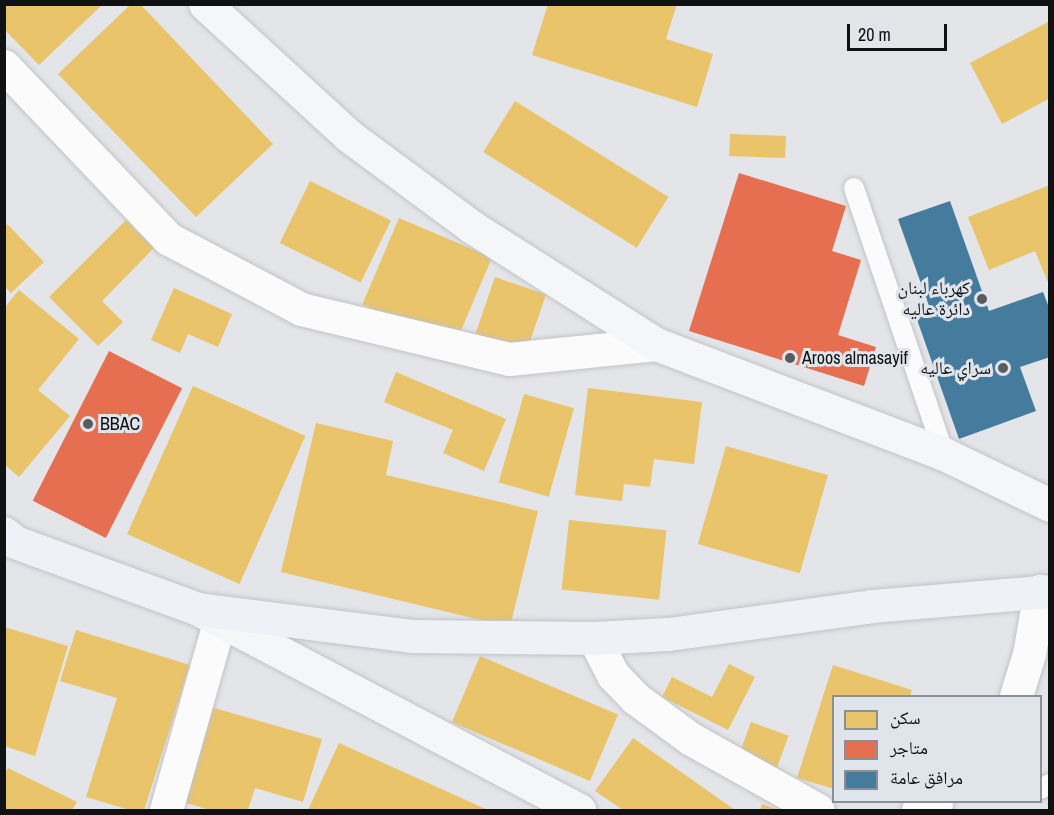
<!DOCTYPE html>
<html>
<head>
<meta charset="utf-8">
<style>
  body { margin:0 }
  #map { position:relative; width:1054px; height:815px; overflow:hidden; background:#e3e5e8; font-family:"Archivo Narrow","Noto Naskh Arabic",sans-serif }
  div>[style] { position:absolute }
  [style*='--x'] { left:calc(var(--x)*1px); top:calc(var(--y)*1px); width:calc(var(--w)*1px); rotate:calc(var(--a)*1deg) }
  .homes>* { inset:0; background:#e9c46a; transform-origin:0 0 }
  .shops>* { inset:0; background:#e76f51; transform-origin:0 0 }
  .public>* { inset:0; background:#457b9d }
  .roads { filter:drop-shadow(0 0 2px #c2c3c6) drop-shadow(0 0 2px #c2c3c6) }
  .lane>* { height:20px; margin:-10px; padding:0 10px; transform-origin:10px; border-radius:10px; background:#fbfbfc }
  .street>* { height:33px; margin:-16.5px; padding:0 16.5px; transform-origin:16.5px; border-radius:16.5px; background:#fbfbfc }
  .secondary>* { height:33px; margin:-16.5px; padding:0 16.5px; transform-origin:16.5px; border-radius:16.5px; background:#f5f6f8 }
  .primary>* { height:33px; margin:-16.5px; padding:0 16.5px; transform-origin:16.5px; border-radius:16.5px; background:#eef1f6 }
  .dots>* { width:16px; height:16px; translate:-50% -50%; box-sizing:border-box; border:3px solid #e0e4eb; border-radius:50% }
  span { translate:-50% -50%; white-space:nowrap; text-align:center; line-height:1.15; -webkit-text-stroke:6px #e0e4eb; paint-order:stroke }
  .poi-label { font-size:18px; color:#0f1113 }
  .right { translate:-100% -50%; text-align:right }
  .left { translate:0 -50%; text-align:left }
  .frame { position:absolute; inset:0; border:6px solid #0f1113; pointer-events:none }
  .legend { position:absolute; left:832px; top:695px; width:210px; height:108px; box-sizing:border-box; background:#e0e4eb; border:2px solid #8c9095; margin:0; padding:8px 10px; list-style:none; font-size:18px; color:#0f1113 }
  .legend li { display:flex; align-items:center; gap:12px; height:30px }
  .legend b { width:30px; border:2px solid #8c9095 }
  .scale { position:absolute; left:847px; top:24px; width:100px; height:27px; box-sizing:border-box; border:3px solid #0f1113; border-top:0; padding-left:8px; font-size:18px; line-height:21px; white-space:nowrap; color:#0f1113; -webkit-text-stroke:4px #e0e4eb; paint-order:stroke }
</style>
</head>
<body>
<div id="map">
  <div class="homes">
    <i style="clip-path:polygon(4px 4px,103px 4px,39px 65px,4px 29px)"></i>
    <i style="clip-path:polygon(131px 4px,140px 4px,273px 144px,196px 217px,58px 74px)"></i>
    <i style="clip-path:polygon(548px 4px,677px 4px,666px 39px,713px 54px,697px 107px,532px 55px)"></i>
    <i style="clip-path:polygon(1048px 22px,1050px 98px,1002px 124px,970px 63px)"></i>
    <i style="left:515px;top:101px;width:181px;height:60px;rotate:32deg"></i>
    <i style="left:730px;top:134px;width:56px;height:22px;rotate:2deg"></i>
    <i style="left:310px;top:181px;width:90px;height:69px;rotate:26deg"></i>
    <i style="clip-path:polygon(1050px 185px,1050px 287px,1035px 251px,989px 270px,968px 217px)"></i>
    <i style="left:399px;top:218px;width:101px;height:94px;rotate:23deg"></i>
    <i style="clip-path:polygon(126px 220px,154px 248px,102px 301px,123px 322px,98px 346px,49px 297px)"></i>
    <i style="clip-path:polygon(7px 224px,44px 262px,11px 293px,4px 286px,4px 227px)"></i>
    <i style="left:495px;top:277px;width:54px;height:64px;rotate:19deg"></i>
    <i style="clip-path:polygon(174px 288px,232px 314px,218px 347px,188px 334px,180px 353px,151px 340px)"></i>
    <i style="clip-path:polygon(19px 290px,79px 339px,38px 390px,70px 416px,19px 477px,5px 465px,5px 307px)"></i>
    <i style="clip-path:polygon(396px 372px,506px 419px,484px 471px,443px 453px,453px 430px,384px 402px)"></i>
    <i style="left:193px;top:386px;width:123px;height:162px;rotate:24deg"></i>
    <i style="clip-path:polygon(588px 388px,702px 402px,694px 464px,654px 459px,650px 487px,624px 484px,622px 501px,575px 495px)"></i>
    <i style="left:524px;top:394px;width:52px;height:92px;rotate:16deg"></i>
    <i style="clip-path:polygon(316px 423px,393px 441px,386px 475px,538px 511px,510px 627px,281px 572px)"></i>
    <i style="left:726px;top:446px;width:106px;height:102px;rotate:16deg"></i>
    <i style="left:569px;top:520px;width:98px;height:70px;rotate:6deg"></i>
    <i style="clip-path:polygon(4px 627px,68px 646px,35px 756px,4px 746px)"></i>
    <i style="clip-path:polygon(76px 630px,190px 665px,144px 810px,130px 810px,86px 797px,117px 698px,60px 681px)"></i>
    <i style="left:480px;top:656px;width:150px;height:72px;rotate:23deg"></i>
    <i style="clip-path:polygon(729px 664px,755px 677px,728px 730px,662px 697px,672px 677px,712px 697px)"></i>
    <i style="clip-path:polygon(833px 665px,912px 690px,910px 696px,834px 696px,834px 789px,797px 778px)"></i>
    <i style="clip-path:polygon(211px 707px,322px 739px,303px 802px,255px 788px,248px 810px,210px 810px,183px 802px)"></i>
    <i style="left:751px;top:722px;width:40px;height:40px;rotate:20deg"></i>
    <i style="clip-path:polygon(633px 738px,735px 810px,623px 810px,595px 791px)"></i>
    <i style="clip-path:polygon(339px 743px,488px 810px,308px 810px)"></i>
    <i style="clip-path:polygon(8px 768px,77px 802px,72px 810px,4px 810px,4px 775px)"></i>
    <i style="clip-path:polygon(762px 804px,779px 810px,760px 810px)"></i>
  </div>
  <div class="shops">
    <i style="clip-path:polygon(739px 173px,846px 206px,832px 251px,861px 260px,838px 335px,876px 347px,864px 386px,689px 331px)"></i>
    <i style="left:109px;top:351px;width:82px;height:168px;rotate:27deg"></i>
  </div>
  <div class="public">
    <i style="clip-path:polygon(950px 201px,989px 311px,1043px 292px,1050px 310px,1050px 357px,1020px 367px,1036px 411px,959px 439px,914px 311px,929px 306px,898px 219px)"></i>
  </div>
  <div class="roads">
    <div class="lane">
      <i style="--x:854;--y:188;--w:281;--a:71.3"></i>
      <i style="--x:1040;--y:789;--w:11;--a:-27"></i>
    </div>
    <div class="street">
      <i style="--x:4;--y:66;--w:239;--a:46.4"></i>
      <i style="--x:169;--y:239;--w:149;--a:27.9"></i>
      <i style="--x:301;--y:309;--w:214;--a:13.5"></i>
      <i style="--x:509;--y:359;--w:148;--a:-5.8"></i>
      <i style="--x:594;--y:638;--w:42;--a:62.8"></i>
      <i style="--x:613;--y:675;--w:32;--a:46"></i>
      <i style="--x:635;--y:698;--w:69;--a:36.2"></i>
      <i style="--x:691;--y:739;--w:145;--a:29.2"></i>
      <i style="--x:1016;--y:696;--w:44;--a:-72.8"></i>
      <i style="--x:1029;--y:654;--w:64;--a:-80.1"></i>
      <i style="--x:166;--y:810;--w:194;--a:-74.2"></i>
      <i style="--x:918;--y:810;--w:20;--a:-24"></i>
    </div>
    <div class="secondary">
      <i style="--x:205;--y:4;--w:195;--a:42.5"></i>
      <i style="--x:349;--y:136;--w:153;--a:36.5"></i>
      <i style="--x:472;--y:227;--w:218;--a:32.5"></i>
      <i style="--x:656;--y:344;--w:308;--a:20.9"></i>
      <i style="--x:944;--y:454;--w:118;--a:25.7"></i>
      <i style="--x:198;--y:609;--w:431;--a:27.8"></i>
    </div>
    <div class="primary">
      <i style="--x:4;--y:533;--w:14;--a:39"></i>
      <i style="--x:15;--y:542;--w:195;--a:20.1"></i>
      <i style="--x:198;--y:609;--w:215;--a:7.2"></i>
      <i style="--x:411;--y:636;--w:183;--a:0.6"></i>
      <i style="--x:594;--y:638;--w:74;--a:-3.1"></i>
      <i style="--x:668;--y:634;--w:206;--a:-7.8"></i>
      <i style="--x:872;--y:606;--w:179;--a:-4.8"></i>
    </div>
  </div>
  <div class="dots">
    <i style="left:982px;top:299px;background:#595b5e"></i>
    <i style="left:790px;top:358px;background:#595b5e"></i>
    <i style="left:1003px;top:368px;background:#595b5e"></i>
    <i style="left:88px;top:424px;background:#595b5e"></i>
  </div>
  <div class="poi-label">
    <span class="right" style="left:970px;top:299px">كهرباء لبنان<br>دائرة عاليه</span>
    <span class="left" style="left:802px;top:358px">Aroos almasayif</span>
    <span class="right" style="left:991px;top:368px">سراي عاليه</span>
    <span class="left" style="left:100px;top:424px">BBAC</span>
  </div>
  <div class="frame"></div>
  <ul class="legend">
  <li><b style="height:16px;background:#e9c46a"></b>سكن</li>
  <li><b style="height:16px;background:#e76f51"></b>متاجر</li>
  <li><b style="height:16px;background:#457b9d"></b>مرافق عامة</li>
  </ul>
  <div class="scale">20 m</div>
</div>
</body>
</html>
